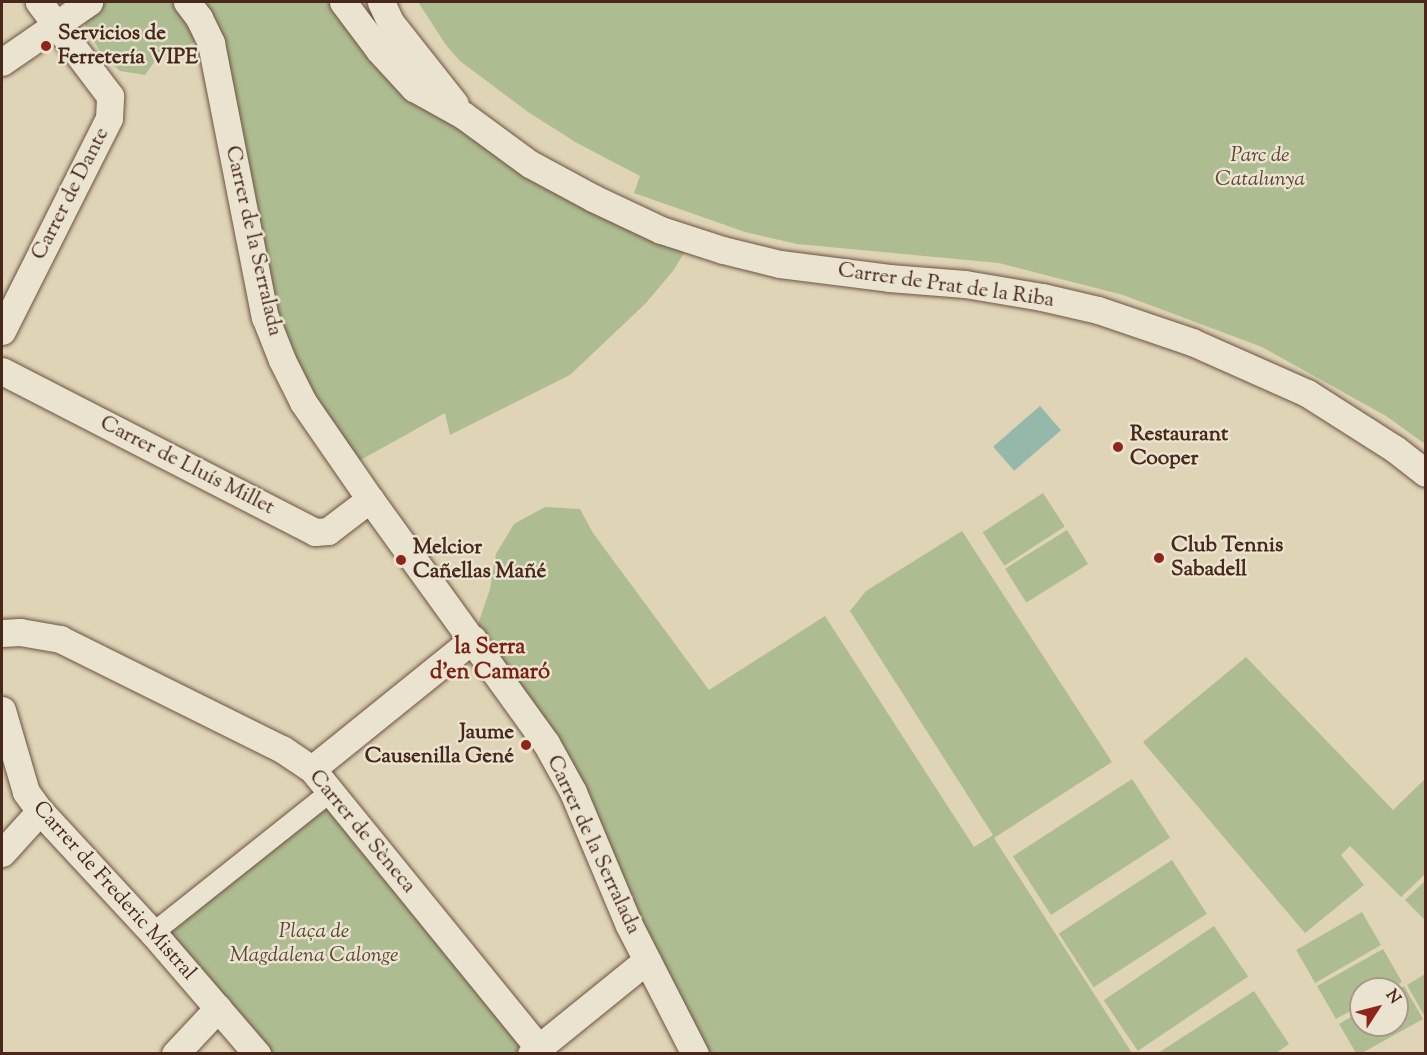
<!DOCTYPE html>
<html>
<head>
<meta charset="utf-8">
<style>
  body { margin:0 }
  #map { position:relative; width:1427px; height:1055px; overflow:hidden; background:#dfd4b5; font-family:"Sorts Mill Goudy",serif }
  div>[style] { position:absolute }
  [style*='--x'] { left:calc(var(--x)*1px); top:calc(var(--y)*1px); width:calc(var(--w)*1px); rotate:calc(var(--a)*1deg) }
  .green>* { inset:0; background:#aebd91; transform-origin:0 0 }
  .water>* { inset:0; background:#94b8aa; transform-origin:0 0 }
  .roads { filter:drop-shadow(0 0 2px #6e5242) drop-shadow(0 0 2px #6e5242) }
  .pedestrian>* { height:20px; margin:-10px; padding:0 10px; transform-origin:10px; border-radius:10px; background:#eae3cf }
  .minor>* { height:27px; margin:-13.5px; padding:0 13.5px; transform-origin:13.5px; border-radius:13.5px; background:#eae3cf }
  .dots>* { width:16px; height:16px; translate:-50% -50%; box-sizing:border-box; border:3px solid #eae3cf; border-radius:50% }
  span { translate:-50% -50%; white-space:nowrap; text-align:center; line-height:1.15; -webkit-text-stroke:5px #eae3cf; paint-order:stroke }
  .poi-label { font-size:21px; color:#49271b; font-weight:700 }
  .left { translate:0 -50%; text-align:left }
  .right { translate:-100% -50%; text-align:right }
  .park-label { font-size:21px; color:#5d4533; font-style:italic }
  .street-label { font-size:21px; color:#49271b }
  .neighbourhood-label { font-size:22px; color:#7a1f14; font-weight:700 }
  .frame { position:absolute; inset:0; border:3px solid #49271b; pointer-events:none }
  .north { position:absolute; left:1349px; top:977px; width:60px; height:60px; box-sizing:border-box; background:#eae3cf; border:2px solid #aa9887; border-radius:50%; rotate:54deg; font-size:16px; font-weight:700; line-height:24px; text-align:center; color:#49271b }
  .north::after { content:''; display:block; margin:auto; width:21px; height:27px; background:#8f2418; clip-path:polygon(50% 0,100% 100%,50% 72%,0 100%) }
</style>
</head>
<body>
<div id="map">
  <div class="green">
    <i style="clip-path:polygon(97px 2px,177px 2px,184px 11px,195px 42px,155px 61px,145px 75px,120px 71px,102px 55px,79px 15px)"></i>
    <i style="clip-path:polygon(187px 2px,343px 2px,414px 88px,692px 240px,673px 271px,646px 303px,570px 375px,450px 435px,445px 413px,348px 467px,303px 402px)"></i>
    <i style="clip-path:polygon(418px 2px,1425px 2px,1425px 444px,1386px 416px,1262px 347px,1123px 295px,999px 263px,797px 244px,745px 232px,634px 193px,640px 176px,577px 143px,528px 112px,460px 61px,446px 45px)"></i>
    <i style="left:1043px;top:493px;width:40px;height:72px;rotate:57deg"></i>
    <i style="clip-path:polygon(545px 507px,580px 509px,593px 533px,709px 690px,825px 616px,974px 847px,993px 835px,850px 611px,866px 591px,962px 531px,1112px 762px,994px 838px,1132px 1053px,695px 1053px,573px 792px,473px 639px,490px 589px,496px 554px,514px 524px)"></i>
    <i style="left:1067px;top:530px;width:40px;height:73px;rotate:58deg"></i>
    <i style="clip-path:polygon(1246px 657px,1393px 810px,1425px 779px,1425px 874px,1401px 897px,1350px 846px,1341px 855px,1364px 885px,1305px 933px,1143px 742px)"></i>
    <i style="left:1132px;top:779px;width:70px;height:142px;rotate:57deg"></i>
    <i style="clip-path:polygon(330px 792px,531px 1054px,257px 1053px,153px 933px)"></i>
    <i style="left:1172px;top:860px;width:64px;height:135px;rotate:57deg"></i>
    <i style="clip-path:polygon(1425px 881px,1425px 920px,1405px 900px)"></i>
    <i style="left:1362px;top:912px;width:38px;height:76px;rotate:60deg"></i>
    <i style="left:1214px;top:926px;width:61px;height:133px;rotate:56deg"></i>
    <i style="clip-path:polygon(1383px 949px,1402px 982px,1389px 989px,1361px 989px,1361px 1005px,1336px 1019px,1317px 986px)"></i>
    <i style="clip-path:polygon(1425px 974px,1426px 1017px,1425px 1017px,1407px 985px)"></i>
    <i style="clip-path:polygon(1404px 986px,1423px 1019px,1362px 1053px,1356px 1053px,1339px 1024px,1361px 1011px,1361px 1025px,1397px 1025px,1397px 990px)"></i>
    <i style="clip-path:polygon(1254px 991px,1289px 1044px,1276px 1053px,1158px 1053px)"></i>
  </div>
  <div class="water">
    <i style="left:1040px;top:406px;width:32px;height:62px;rotate:49deg"></i>
  </div>
  <div class="roads">
    <div class="pedestrian">
      <i style="--x:153;--y:933;--w:226;--a:-38.5"></i>
    </div>
    <div class="minor">
      <i style="--x:187;--y:2;--w:20;--a:53"></i>
      <i style="--x:199;--y:18;--w:28;--a:64"></i>
      <i style="--x:211;--y:43;--w:279;--a:78.9"></i>
      <i style="--x:265;--y:317;--w:46;--a:68.4"></i>
      <i style="--x:282;--y:360;--w:47;--a:63.4"></i>
      <i style="--x:303;--y:402;--w:118;--a:55.4"></i>
      <i style="--x:370;--y:499;--w:301;--a:54.2"></i>
      <i style="--x:546;--y:743;--w:56;--a:61.1"></i>
      <i style="--x:573;--y:792;--w:144;--a:67.2"></i>
      <i style="--x:629;--y:925;--w:145;--a:62.9"></i>
      <i style="--x:343;--y:2;--w:60;--a:53.1"></i>
      <i style="--x:379;--y:50;--w:52;--a:47.4"></i>
      <i style="--x:414;--y:88;--w:56;--a:28.9"></i>
      <i style="--x:463;--y:115;--w:83;--a:36.2"></i>
      <i style="--x:530;--y:164;--w:72;--a:28.4"></i>
      <i style="--x:593;--y:198;--w:75;--a:25.2"></i>
      <i style="--x:661;--y:230;--w:65;--a:17.9"></i>
      <i style="--x:723;--y:250;--w:59;--a:13.8"></i>
      <i style="--x:780;--y:264;--w:110;--a:7.3"></i>
      <i style="--x:889;--y:278;--w:76;--a:4.5"></i>
      <i style="--x:965;--y:284;--w:78;--a:9.6"></i>
      <i style="--x:1042;--y:297;--w:57;--a:13.1"></i>
      <i style="--x:1098;--y:310;--w:99;--a:18.8"></i>
      <i style="--x:1192;--y:342;--w:126;--a:23.9"></i>
      <i style="--x:1307;--y:393;--w:104;--a:32.5"></i>
      <i style="--x:1395;--y:449;--w:39;--a:38"></i>
      <i style="--x:381;--y:2;--w:23;--a:65"></i>
      <i style="--x:391;--y:23;--w:103;--a:51.7"></i>
      <i style="--x:2;--y:62;--w:106;--a:-34.6"></i>
      <i style="--x:2;--y:331;--w:238;--a:-63.3"></i>
      <i style="--x:109;--y:118;--w:22;--a:-87"></i>
      <i style="--x:110;--y:96;--w:118;--a:-127.1"></i>
      <i style="--x:2;--y:371;--w:352;--a:27.2"></i>
      <i style="--x:315;--y:532;--w:13;--a:-4"></i>
      <i style="--x:328;--y:531;--w:53;--a:-37.3"></i>
      <i style="--x:2;--y:633;--w:18;--a:-3"></i>
      <i style="--x:20;--y:632;--w:41;--a:9.9"></i>
      <i style="--x:60;--y:639;--w:248;--a:26.4"></i>
      <i style="--x:282;--y:749;--w:36;--a:34"></i>
      <i style="--x:312;--y:769;--w:358;--a:50.9"></i>
      <i style="--x:2;--y:710;--w:85;--a:73.7"></i>
      <i style="--x:26;--y:792;--w:24;--a:54"></i>
      <i style="--x:40;--y:811;--w:166;--a:47.2"></i>
      <i style="--x:153;--y:933;--w:160;--a:49.3"></i>
      <i style="--x:312;--y:769;--w:207;--a:-38.9"></i>
      <i style="--x:2;--y:853;--w:57;--a:-47.9"></i>
      <i style="--x:175;--y:1054;--w:63;--a:-46.9"></i>
      <i style="--x:531;--y:1054;--w:149;--a:-39"></i>
    </div>
  </div>
  <div class="dots">
    <i style="left:46px;top:46px;background:#8f2418"></i>
    <i style="left:1118px;top:447px;background:#8f2418"></i>
    <i style="left:1159px;top:558px;background:#8f2418"></i>
    <i style="left:401px;top:560px;background:#8f2418"></i>
    <i style="left:526px;top:745px;background:#8f2418"></i>
  </div>
  <div class="poi-label">
    <span class="left" style="left:58px;top:46px">Servicios de<br>Ferretería VIPE</span>
    <span class="left" style="left:1130px;top:447px">Restaurant<br>Cooper</span>
    <span class="left" style="left:1171px;top:558px">Club Tennis<br>Sabadell</span>
    <span class="left" style="left:413px;top:560px">Melcior<br>Cañellas Mañé</span>
    <span class="right" style="left:514px;top:745px">Jaume<br>Causenilla Gené</span>
  </div>
  <div class="park-label">
    <span style="left:1260px;top:168px">Parc de<br>Catalunya</span>
    <span style="left:314px;top:944px">Plaça de<br>Magdalena Calonge</span>
  </div>
  <div class="street-label">
    <span style="left:71px;top:194px;rotate:-63deg">Carrer de Dante</span>
    <span style="left:253px;top:241px;rotate:77deg">Carrer de la Serralada</span>
    <span style="left:946px;top:286px;rotate:8deg">Carrer de Prat de la Riba</span>
    <span style="left:187px;top:466px;rotate:27deg">Carrer de Lluís Millet</span>
    <span style="left:362px;top:832px;rotate:50deg">Carrer de Sèneca</span>
    <span style="left:593px;top:845px;rotate:65deg">Carrer de la Serralada</span>
    <span style="left:114px;top:891px;rotate:48deg">Carrer de Frederic Mistral</span>
  </div>
  <div class="neighbourhood-label">
    <span style="left:490px;top:661px">la Serra<br>d'en Camaró</span>
  </div>
  <div class="frame"></div>
  <div class="north">N</div>
</div>
</body>
</html>
